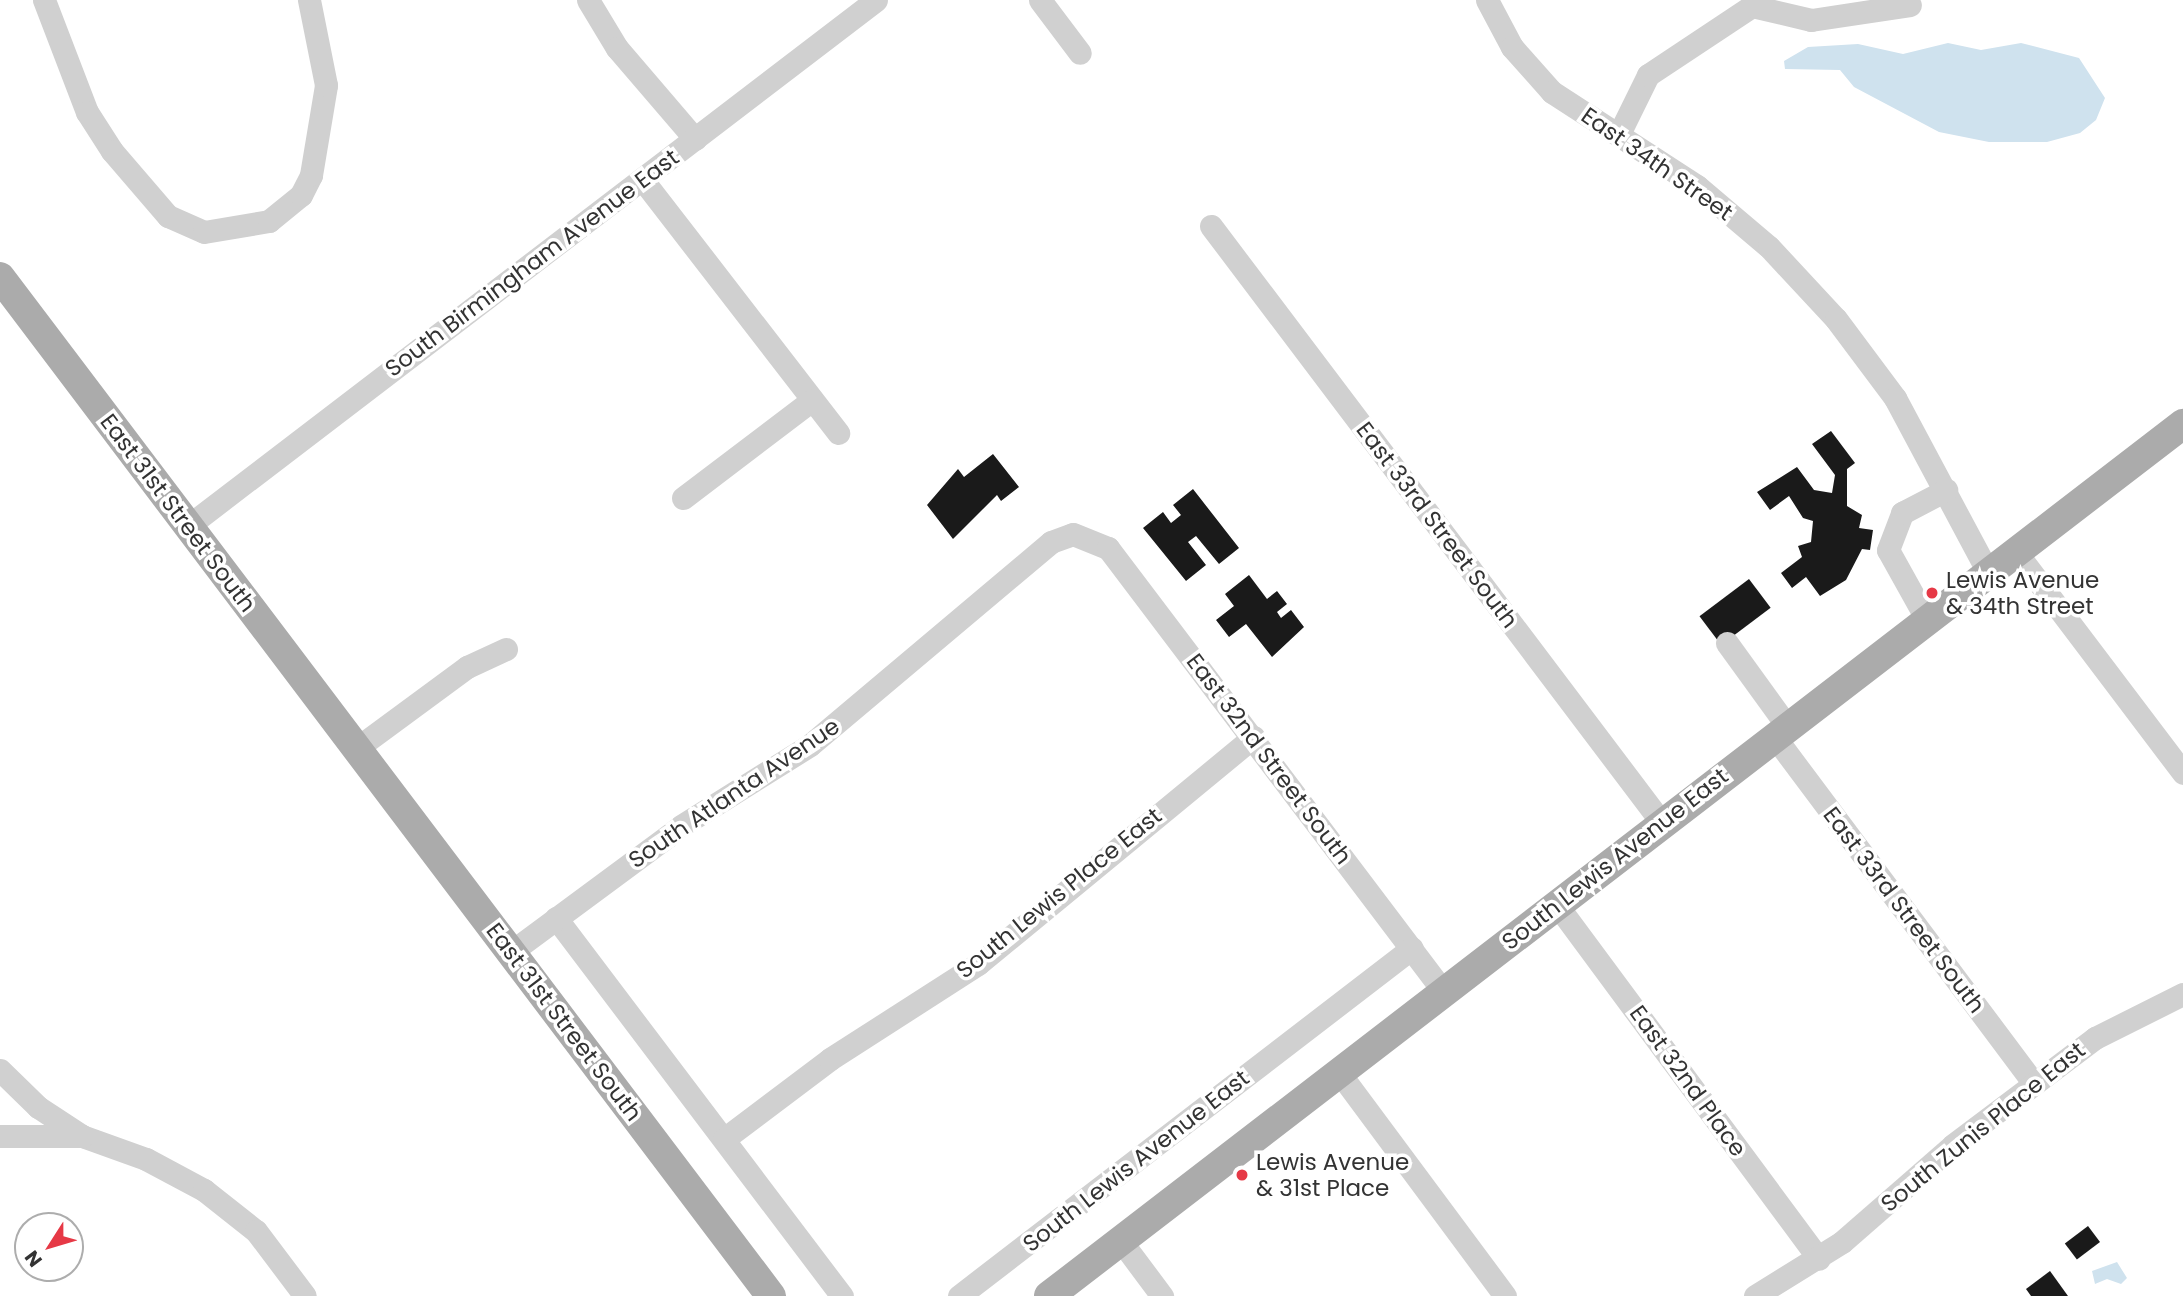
<!DOCTYPE html>
<html>
<head>
<meta charset="utf-8">
<style>
  body { margin:0 }
  #map { position:relative; width:2183px; height:1296px; overflow:hidden; background:#fff; font-family:Poppins,sans-serif }
  div>[style] { position:absolute }
  [style*='--x'] { left:calc(var(--x)*1px); top:calc(var(--y)*1px); width:calc(var(--w)*1px); rotate:calc(var(--a)*1deg) }
  .water>* { inset:0; background:#cfe2ee }
  .building>* { inset:0; background:#1a1a1a; transform-origin:0 0 }
  .minor>* { height:23px; margin:-11.5px; padding:0 11.5px; transform-origin:11.5px; border-radius:11.5px; background:#d0d0d0 }
  .major>* { height:30px; margin:-15px; padding:0 15px; transform-origin:15px; border-radius:15px; background:#ababab }
  .dots>* { width:19px; height:19px; translate:-50% -50%; box-sizing:border-box; border:4px solid #fff; border-radius:50% }
  span { translate:-50% -50%; white-space:nowrap; text-align:center; line-height:1.15; -webkit-text-stroke:7px #fff; paint-order:stroke }
  .street-label { font-size:23px; color:#333 }
  .poi-label { font-size:23px; color:#333 }
  .left { translate:0 -50%; text-align:left }
  .north { position:absolute; left:14px; top:1212px; width:70px; height:70px; box-sizing:border-box; background:#fff; border:2px solid #adadad; border-radius:50%; rotate:233deg; font-size:19px; font-weight:700; line-height:28px; text-align:center; color:#333 }
  .north::after { content:''; display:block; margin:auto; width:24px; height:32px; background:#e63946; clip-path:polygon(50% 0,100% 100%,50% 72%,0 100%) }
</style>
</head>
<body>
<div id="map">
  <div class="water">
    <i style="clip-path:polygon(1948px 43px,1981px 50px,2021px 43px,2079px 58px,2105px 98px,2096px 120px,2080px 133px,2047px 142px,1989px 142px,1939px 132px,1854px 87px,1840px 70px,1785px 69px,1784px 61px,1808px 47px,1858px 44px,1903px 54px)"></i>
    <i style="clip-path:polygon(2117px 1262px,2127px 1278px,2121px 1284px,2107px 1279px,2095px 1284px,2092px 1271px)"></i>
  </div>
  <div class="building">
    <i style="clip-path:polygon(1831px 431px,1855px 463px,1847px 469px,1847px 506px,1862px 515px,1859px 528px,1873px 530px,1870px 550px,1862px 549px,1846px 580px,1820px 596px,1806px 577px,1792px 588px,1781px 573px,1802px 557px,1798px 546px,1811px 542px,1813px 521px,1803px 518px,1789px 496px,1770px 510px,1757px 492px,1797px 467px,1814px 490px,1832px 493px,1835px 475px,1812px 444px)"></i>
    <i style="clip-path:polygon(993px 454px,1019px 487px,1001px 501px,997px 495px,953px 539px,927px 505px,958px 469px,964px 477px)"></i>
    <i style="clip-path:polygon(1193px 489px,1239px 548px,1219px 564px,1196px 536px,1188px 542px,1206px 565px,1186px 581px,1143px 528px,1163px 512px,1171px 523px,1181px 515px,1173px 505px)"></i>
    <i style="clip-path:polygon(1249px 575px,1267px 599px,1277px 591px,1287px 604px,1277px 612px,1281px 618px,1291px 610px,1304px 627px,1272px 657px,1246px 624px,1229px 637px,1216px 620px,1234px 606px,1225px 594px)"></i>
    <i style="left:1749px;top:579px;width:36px;height:62px;rotate:53deg"></i>
    <i style="left:2088px;top:1226px;width:20px;height:29px;rotate:53deg"></i>
    <i style="clip-path:polygon(2050px 1271px,2068px 1296px,2031px 1296px,2026px 1289px)"></i>
  </div>
  <div class="minor">
    <i style="--x:44;--y:0;--w:120;--a:69"></i>
    <i style="--x:87;--y:112;--w:46;--a:57.3"></i>
    <i style="--x:112;--y:151;--w:86;--a:49.3"></i>
    <i style="--x:168;--y:216;--w:39;--a:24"></i>
    <i style="--x:204;--y:232;--w:66;--a:-9.6"></i>
    <i style="--x:269;--y:221;--w:41;--a:-39.1"></i>
    <i style="--x:301;--y:195;--w:22;--a:-63"></i>
    <i style="--x:311;--y:175;--w:91;--a:-80.5"></i>
    <i style="--x:326;--y:85;--w:87;--a:-101.3"></i>
    <i style="--x:588;--y:0;--w:56;--a:58.9"></i>
    <i style="--x:617;--y:48;--w:120;--a:49.4"></i>
    <i style="--x:1040;--y:0;--w:66;--a:53"></i>
    <i style="--x:1487;--y:0;--w:53;--a:62"></i>
    <i style="--x:1512;--y:47;--w:60;--a:48.4"></i>
    <i style="--x:1552;--y:92;--w:173;--a:33"></i>
    <i style="--x:1697;--y:186;--w:94;--a:40.3"></i>
    <i style="--x:1769;--y:247;--w:98;--a:47.1"></i>
    <i style="--x:1836;--y:319;--w:99;--a:53.2"></i>
    <i style="--x:1895;--y:398;--w:197;--a:61.9"></i>
    <i style="--x:1619;--y:134;--w:66;--a:-63.8"></i>
    <i style="--x:1648;--y:75;--w:125;--a:-33.6"></i>
    <i style="--x:1752;--y:6;--w:61;--a:13.3"></i>
    <i style="--x:1811;--y:20;--w:100;--a:-8.6"></i>
    <i style="--x:642;--y:179;--w:321;--a:52.3"></i>
    <i style="--x:1211;--y:226;--w:748;--a:52.93"></i>
    <i style="--x:683;--y:498;--w:161;--a:-37.2"></i>
    <i style="--x:188;--y:526;--w:866;--a:-37.4"></i>
    <i style="--x:2016;--y:552;--w:277;--a:52.9"></i>
    <i style="--x:1927;--y:620;--w:80;--a:-119.1"></i>
    <i style="--x:1888;--y:550;--w:40;--a:-69"></i>
    <i style="--x:1902;--y:513;--w:50;--a:-27.6"></i>
    <i style="--x:1727;--y:643;--w:102;--a:54.1"></i>
    <i style="--x:1774;--y:736;--w:434;--a:53.2"></i>
    <i style="--x:357;--y:748;--w:137;--a:-36.4"></i>
    <i style="--x:467;--y:667;--w:43;--a:-24.8"></i>
    <i style="--x:1557;--y:905;--w:440;--a:53.5"></i>
    <i style="--x:556;--y:918;--w:474;--a:52.9"></i>
    <i style="--x:511;--y:952;--w:212;--a:-36.5"></i>
    <i style="--x:681;--y:826;--w:152;--a:-32.1"></i>
    <i style="--x:810;--y:745;--w:315;--a:-40.1"></i>
    <i style="--x:1051;--y:542;--w:23;--a:-20"></i>
    <i style="--x:1073;--y:534;--w:38;--a:22"></i>
    <i style="--x:1108;--y:548;--w:555;--a:52.9"></i>
    <i style="--x:0;--y:1070;--w:53;--a:44.2"></i>
    <i style="--x:38;--y:1107;--w:53;--a:33.4"></i>
    <i style="--x:82;--y:1136;--w:68;--a:19.8"></i>
    <i style="--x:146;--y:1159;--w:66;--a:28.1"></i>
    <i style="--x:204;--y:1190;--w:66;--a:38.3"></i>
    <i style="--x:256;--y:1231;--w:81;--a:53"></i>
    <i style="--x:1338;--y:1071;--w:280;--a:53.4"></i>
    <i style="--x:0;--y:1136;--w:82;--a:0"></i>
    <i style="--x:724;--y:1139;--w:133;--a:-37"></i>
    <i style="--x:830;--y:1059;--w:176;--a:-32.7"></i>
    <i style="--x:978;--y:964;--w:357;--a:-39.5"></i>
    <i style="--x:1121;--y:1241;--w:69;--a:53.3"></i>
    <i style="--x:959;--y:1296;--w:571;--a:-37.53"></i>
    <i style="--x:1755;--y:1296;--w:102;--a:-31.8"></i>
    <i style="--x:1842;--y:1242;--w:147;--a:-41.1"></i>
    <i style="--x:1953;--y:1145;--w:178;--a:-37"></i>
    <i style="--x:2095;--y:1038;--w:98;--a:-26.6"></i>
  </div>
  <div class="major">
    <i style="--x:0;--y:277;--w:1278;--a:52.89"></i>
    <i style="--x:1049;--y:1296;--w:1431;--a:-37.56"></i>
  </div>
  <div class="dots">
    <i style="left:1932px;top:593px;background:#e63946"></i>
    <i style="left:1242px;top:1175px;background:#e63946"></i>
  </div>
  <div class="street-label">
    <span style="left:1657px;top:164px;rotate:35deg">East 34th Street</span>
    <span style="left:532px;top:263px;rotate:-37deg">South Birmingham Avenue East</span>
    <span style="left:178px;top:513px;rotate:53deg">East 31st Street South</span>
    <span style="left:1437px;top:525px;rotate:53deg">East 33rd Street South</span>
    <span style="left:1269px;top:759px;rotate:53deg">East 32nd Street South</span>
    <span style="left:734px;top:793px;rotate:-34deg">South Atlanta Avenue</span>
    <span style="left:1615px;top:859px;rotate:-38deg">South Lewis Avenue East</span>
    <span style="left:1059px;top:893px;rotate:-39deg">South Lewis Place East</span>
    <span style="left:1904px;top:910px;rotate:53deg">East 33rd Street South</span>
    <span style="left:564px;top:1022px;rotate:53deg">East 31st Street South</span>
    <span style="left:1688px;top:1081px;rotate:54deg">East 32nd Place</span>
    <span style="left:1983px;top:1127px;rotate:-39deg">South Zunis Place East</span>
    <span style="left:1136px;top:1161px;rotate:-38deg">South Lewis Avenue East</span>
  </div>
  <div class="poi-label">
    <span class="left" style="left:1946px;top:593px">Lewis Avenue<br>&amp; 34th Street</span>
    <span class="left" style="left:1256px;top:1175px">Lewis Avenue<br>&amp; 31st Place</span>
  </div>
  <div class="north">N</div>
</div>
</body>
</html>
